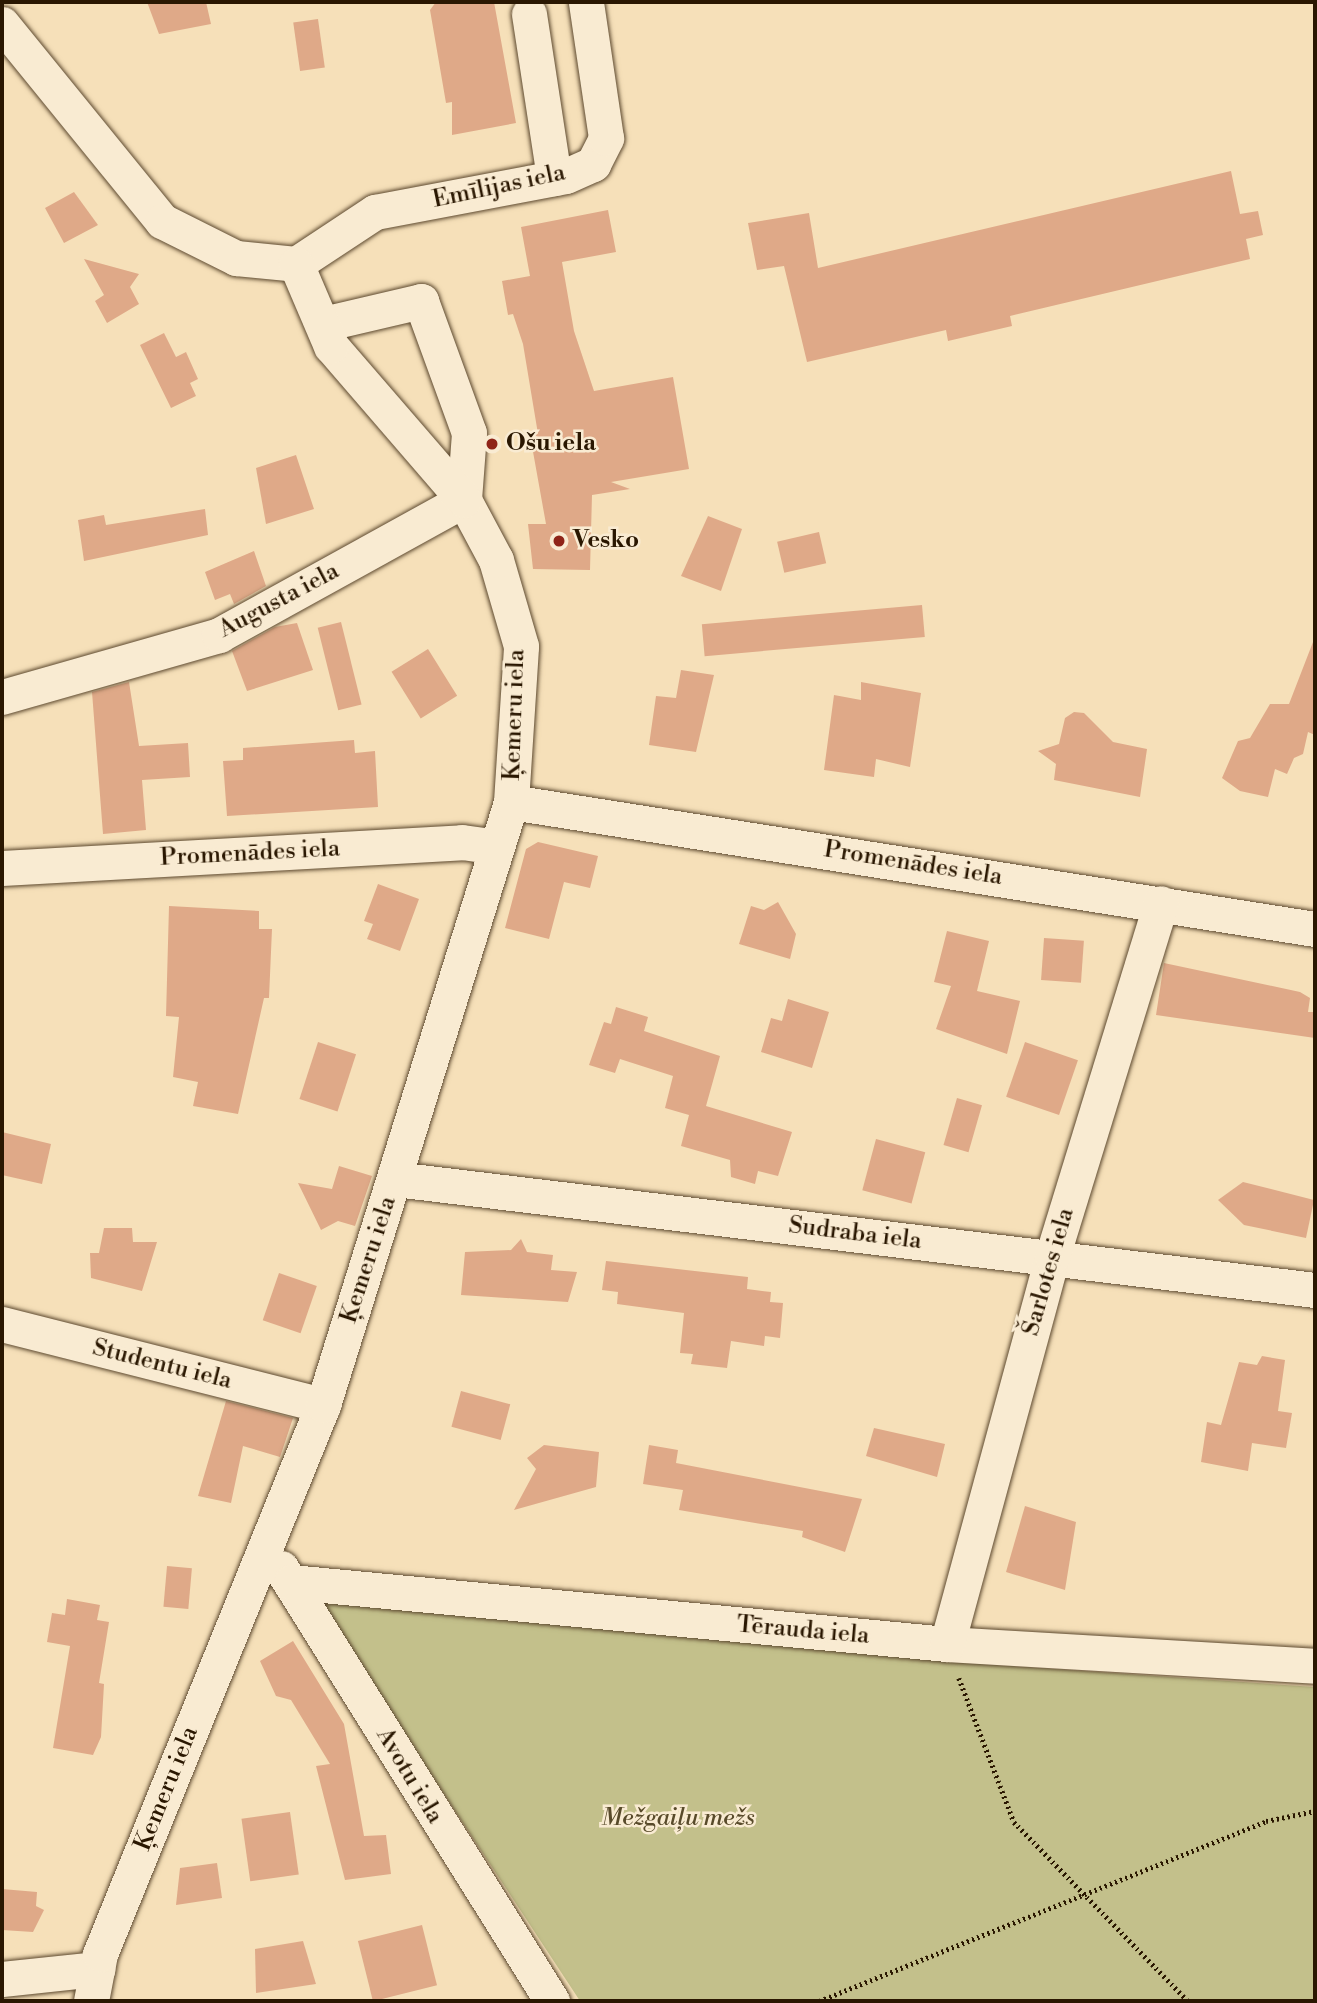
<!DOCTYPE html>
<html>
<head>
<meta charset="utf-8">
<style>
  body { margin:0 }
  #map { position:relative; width:1317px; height:2003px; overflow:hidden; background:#f6e0b9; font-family:"Libre Bodoni",serif }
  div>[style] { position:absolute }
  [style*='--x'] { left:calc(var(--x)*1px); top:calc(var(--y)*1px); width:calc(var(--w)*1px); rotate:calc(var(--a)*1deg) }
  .green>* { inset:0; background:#c3c08b }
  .building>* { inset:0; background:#dfa988; transform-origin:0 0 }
  .path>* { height:4.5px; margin-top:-2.25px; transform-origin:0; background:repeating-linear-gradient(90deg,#2a1701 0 2px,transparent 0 5.5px) }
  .roads { filter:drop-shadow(0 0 2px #5d492f) drop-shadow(0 0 2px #5d492f) }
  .minor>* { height:35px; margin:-17.5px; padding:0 17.5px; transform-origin:17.5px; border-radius:17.5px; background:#f9ebd2 }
  .dots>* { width:19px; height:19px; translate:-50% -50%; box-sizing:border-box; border:4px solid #f9ebd2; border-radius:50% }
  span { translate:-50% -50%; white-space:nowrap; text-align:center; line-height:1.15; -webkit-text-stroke:5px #f9ebd2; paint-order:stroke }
  .street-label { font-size:24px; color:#2a1701 }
  .poi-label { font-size:24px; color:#2a1701; font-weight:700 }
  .left { translate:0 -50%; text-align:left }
  .park-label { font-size:24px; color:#584a2a; font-style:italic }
  .frame { position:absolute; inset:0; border:4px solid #2a1701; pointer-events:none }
</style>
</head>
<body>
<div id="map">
  <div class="green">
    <i style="clip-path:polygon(317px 1601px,955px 1662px,1315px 1687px,1315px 2001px,580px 2001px)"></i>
  </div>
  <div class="building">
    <i style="clip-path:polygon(147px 2px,206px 2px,211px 24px,159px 34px)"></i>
    <i style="clip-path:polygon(436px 2px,494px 2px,516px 123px,452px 135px,452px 102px,446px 103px,430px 10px)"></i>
    <i style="left:318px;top:19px;width:49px;height:25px;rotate:82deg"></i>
    <i style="clip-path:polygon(1231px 171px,1240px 214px,1258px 211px,1263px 235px,1246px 239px,1250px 259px,1010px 316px,1012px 326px,948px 341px,946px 330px,807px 362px,784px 266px,757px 270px,748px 223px,809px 213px,818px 268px)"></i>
    <i style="clip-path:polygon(74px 192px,98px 225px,64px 243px,45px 208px)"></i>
    <i style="clip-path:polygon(608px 210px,616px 252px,562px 262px,574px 331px,594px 391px,673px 377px,689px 469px,611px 482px,630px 489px,592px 495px,590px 570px,533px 569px,528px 524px,546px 524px,530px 435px,538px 434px,523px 344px,513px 314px,508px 315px,502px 281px,530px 276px,521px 227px)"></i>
    <i style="clip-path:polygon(84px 259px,139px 274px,130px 287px,139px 304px,107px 323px,95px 301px,104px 295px)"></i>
    <i style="clip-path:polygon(164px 333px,176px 357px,186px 352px,198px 379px,190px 383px,196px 396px,171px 408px,140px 345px)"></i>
    <i style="clip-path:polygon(296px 455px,314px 509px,266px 524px,256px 468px)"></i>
    <i style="clip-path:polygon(205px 509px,208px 535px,84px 561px,78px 520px,104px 515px,106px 525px)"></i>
    <i style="clip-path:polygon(708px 516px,742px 529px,721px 591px,681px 576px)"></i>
    <i style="left:819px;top:532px;width:32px;height:43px;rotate:77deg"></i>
    <i style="clip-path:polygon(254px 551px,266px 586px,234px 604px,230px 594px,215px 600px,205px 572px)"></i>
    <i style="left:922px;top:605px;width:32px;height:221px;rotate:85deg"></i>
    <i style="left:341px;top:622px;width:85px;height:24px;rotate:76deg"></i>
    <i style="clip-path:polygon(297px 623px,313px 670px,247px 691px,232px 651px,275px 627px)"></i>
    <i style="clip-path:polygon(1313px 642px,1315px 735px,1308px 732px,1303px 754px,1294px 758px,1287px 774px,1275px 769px,1268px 797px,1240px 791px,1222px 778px,1238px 741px,1250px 738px,1270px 704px,1289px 704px)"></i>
    <i style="left:428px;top:649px;width:55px;height:43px;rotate:58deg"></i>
    <i style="clip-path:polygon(681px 670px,714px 675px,696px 752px,649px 745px,656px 696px,676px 698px)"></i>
    <i style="clip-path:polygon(129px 682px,139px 746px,188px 743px,190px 777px,142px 780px,146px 830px,103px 834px,92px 692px)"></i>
    <i style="clip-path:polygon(861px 682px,921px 693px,910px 767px,876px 759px,874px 777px,824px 770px,834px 695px,861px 700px)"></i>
    <i style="clip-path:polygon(1074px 712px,1084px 713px,1113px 742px,1147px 749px,1140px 797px,1054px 780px,1056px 764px,1038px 751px,1059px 744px,1065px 718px)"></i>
    <i style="clip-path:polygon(354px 740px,355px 753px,375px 751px,378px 807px,227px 816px,223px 761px,243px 760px,243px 748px)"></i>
    <i style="clip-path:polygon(538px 842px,598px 856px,590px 888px,564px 882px,549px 939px,505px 928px,526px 849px)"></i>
    <i style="clip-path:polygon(378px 884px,419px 899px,400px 951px,367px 939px,373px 924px,364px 921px)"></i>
    <i style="clip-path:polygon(778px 902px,796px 934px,790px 959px,739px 944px,751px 906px,764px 910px)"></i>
    <i style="clip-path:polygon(169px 906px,259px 911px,259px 929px,272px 929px,269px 998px,264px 998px,238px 1114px,193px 1106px,198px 1082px,173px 1077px,179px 1017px,166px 1016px)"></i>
    <i style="clip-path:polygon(947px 931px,989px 941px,977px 991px,1020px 1001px,1007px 1054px,936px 1029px,951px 986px,934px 982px)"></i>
    <i style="left:1044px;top:938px;width:40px;height:42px;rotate:4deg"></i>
    <i style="clip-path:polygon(1164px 963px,1300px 992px,1310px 998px,1308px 1012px,1315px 1012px,1315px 1038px,1156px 1015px)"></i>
    <i style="clip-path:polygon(788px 999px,829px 1012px,812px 1068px,761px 1052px,771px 1018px,782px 1021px)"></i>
    <i style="clip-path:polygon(616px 1007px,648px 1017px,644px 1031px,720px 1056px,706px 1106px,792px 1132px,778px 1176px,758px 1171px,755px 1184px,731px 1177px,730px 1160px,681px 1146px,689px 1115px,665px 1108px,673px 1076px,620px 1059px,615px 1073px,589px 1065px,604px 1022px,611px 1024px)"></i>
    <i style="left:318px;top:1042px;width:40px;height:60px;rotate:18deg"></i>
    <i style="left:1025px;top:1042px;width:56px;height:58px;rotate:19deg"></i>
    <i style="left:957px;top:1098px;width:26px;height:49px;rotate:16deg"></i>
    <i style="clip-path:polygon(2px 1132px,51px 1144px,42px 1184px,2px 1175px)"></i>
    <i style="left:876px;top:1139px;width:51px;height:53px;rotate:15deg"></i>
    <i style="clip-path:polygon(339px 1166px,372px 1176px,355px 1226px,338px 1221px,321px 1230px,298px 1183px,332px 1189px)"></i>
    <i style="clip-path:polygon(1243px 1182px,1314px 1200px,1306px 1238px,1244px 1225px,1218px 1200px)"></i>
    <i style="clip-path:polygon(104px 1228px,132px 1228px,133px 1242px,157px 1242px,142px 1291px,91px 1278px,90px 1253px,99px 1253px)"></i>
    <i style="clip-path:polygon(521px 1239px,527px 1252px,553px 1255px,551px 1270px,577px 1272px,568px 1302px,461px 1295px,465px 1252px,511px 1250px)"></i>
    <i style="clip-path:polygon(606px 1261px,748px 1277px,747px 1289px,771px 1292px,770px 1302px,783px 1303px,780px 1338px,765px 1336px,764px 1346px,731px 1341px,727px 1368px,691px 1364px,693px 1354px,680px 1353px,684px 1313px,617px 1304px,618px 1292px,602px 1290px)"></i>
    <i style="left:279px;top:1273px;width:40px;height:50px;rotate:19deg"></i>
    <i style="clip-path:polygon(1262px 1356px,1285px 1360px,1278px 1411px,1292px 1413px,1286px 1448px,1252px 1443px,1248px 1471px,1201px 1462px,1207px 1422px,1221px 1425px,1239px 1362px,1257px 1365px)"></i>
    <i style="left:461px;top:1391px;width:51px;height:37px;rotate:15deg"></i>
    <i style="clip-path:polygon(226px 1401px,293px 1418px,280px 1457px,243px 1446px,231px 1503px,198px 1496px)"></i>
    <i style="clip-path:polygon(874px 1428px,945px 1444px,937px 1477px,866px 1456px)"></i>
    <i style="clip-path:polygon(544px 1445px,599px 1452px,596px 1487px,514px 1510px,536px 1469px,527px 1458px)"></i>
    <i style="clip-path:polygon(649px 1445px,678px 1450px,676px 1463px,862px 1499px,845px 1552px,802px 1537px,803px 1531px,679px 1510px,683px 1490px,643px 1484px)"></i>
    <i style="clip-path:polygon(1025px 1506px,1076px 1522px,1065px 1590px,1006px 1572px)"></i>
    <i style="left:167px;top:1566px;width:25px;height:41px;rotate:5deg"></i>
    <i style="clip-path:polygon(67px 1599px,100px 1605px,97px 1620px,109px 1622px,99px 1683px,104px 1684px,101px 1737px,93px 1755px,53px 1748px,70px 1646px,47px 1642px,52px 1613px,65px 1615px)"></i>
    <i style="clip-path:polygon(293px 1641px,344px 1724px,364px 1836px,386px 1835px,391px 1874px,345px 1880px,316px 1766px,330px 1764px,291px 1700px,276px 1696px,260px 1661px)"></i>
    <i style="left:290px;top:1812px;width:63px;height:49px;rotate:82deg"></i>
    <i style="clip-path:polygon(217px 1863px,222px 1898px,176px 1905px,180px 1868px)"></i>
    <i style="clip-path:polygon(2px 1889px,37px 1892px,36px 1906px,44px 1910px,33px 1932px,2px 1930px)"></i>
    <i style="left:422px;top:1925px;width:62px;height:66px;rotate:76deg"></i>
    <i style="clip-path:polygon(303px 1941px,316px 1984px,256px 1993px,255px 1949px)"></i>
  </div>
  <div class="path">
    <i style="--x:959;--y:1678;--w:154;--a:69.1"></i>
    <i style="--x:1014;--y:1822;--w:250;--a:45.8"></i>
    <i style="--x:819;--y:2001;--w:482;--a:-21.9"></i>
    <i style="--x:1266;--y:1821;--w:50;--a:-11.5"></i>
  </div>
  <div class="roads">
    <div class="minor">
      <i style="--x:529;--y:14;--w:166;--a:81.3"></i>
      <i style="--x:2;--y:24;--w:254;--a:50.9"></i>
      <i style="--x:162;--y:221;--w:83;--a:26.6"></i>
      <i style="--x:236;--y:258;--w:60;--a:5.7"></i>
      <i style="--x:296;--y:264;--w:95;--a:-33.4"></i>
      <i style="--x:375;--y:212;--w:194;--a:-10.7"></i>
      <i style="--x:566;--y:176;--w:30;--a:-24"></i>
      <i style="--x:593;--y:164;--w:29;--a:-63"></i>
      <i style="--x:606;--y:138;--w:137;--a:-98.4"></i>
      <i style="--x:323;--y:324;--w:101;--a:-13.2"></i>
      <i style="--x:421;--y:301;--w:140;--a:70"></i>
      <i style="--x:469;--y:433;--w:67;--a:94.3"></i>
      <i style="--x:2;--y:697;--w:226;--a:-15.9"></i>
      <i style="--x:219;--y:635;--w:280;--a:-28.9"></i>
      <i style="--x:511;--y:802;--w:814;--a:8.98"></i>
      <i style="--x:2;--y:868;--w:461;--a:-3.2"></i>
      <i style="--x:462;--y:842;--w:35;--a:8"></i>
      <i style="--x:395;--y:1179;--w:927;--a:6.88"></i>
      <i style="--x:2;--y:1324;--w:331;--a:14.2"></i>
      <i style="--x:281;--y:1568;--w:511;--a:57.96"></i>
      <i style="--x:291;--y:1582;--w:659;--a:5.4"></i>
      <i style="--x:947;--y:1644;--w:369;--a:3.4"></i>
      <i style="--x:947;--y:1644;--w:401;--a:-74.8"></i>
      <i style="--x:1052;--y:1257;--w:370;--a:-72.9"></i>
      <i style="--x:2;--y:1979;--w:96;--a:-6"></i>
      <i style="--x:91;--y:2001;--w:48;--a:-79.2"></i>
      <i style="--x:100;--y:1954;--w:593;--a:-67.89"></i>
      <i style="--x:323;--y:1405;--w:632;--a:-72.68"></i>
      <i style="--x:511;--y:802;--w:156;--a:-86.3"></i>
      <i style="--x:521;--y:646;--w:90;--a:-106.2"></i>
      <i style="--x:496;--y:560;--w:68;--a:-118.1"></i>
      <i style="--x:464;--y:500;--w:203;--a:-130.8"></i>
      <i style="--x:331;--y:346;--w:89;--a:-113.1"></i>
    </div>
  </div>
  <div class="dots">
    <i style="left:492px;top:444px;background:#8f2418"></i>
    <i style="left:559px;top:541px;background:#8f2418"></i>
  </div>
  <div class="street-label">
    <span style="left:499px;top:187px;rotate:-12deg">Emīlijas iela</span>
    <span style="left:279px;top:601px;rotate:-28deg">Augusta iela</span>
    <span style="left:515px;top:715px;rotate:-88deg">Ķemeru iela</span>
    <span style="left:250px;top:854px;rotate:-3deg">Promenādes iela</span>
    <span style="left:913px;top:864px;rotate:9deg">Promenādes iela</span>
    <span style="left:855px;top:1234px;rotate:7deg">Sudraba iela</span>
    <span style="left:369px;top:1260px;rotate:-72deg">Ķemeru iela</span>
    <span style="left:1049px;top:1272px;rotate:-74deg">Šarlotes iela</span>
    <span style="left:162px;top:1365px;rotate:14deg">Studentu iela</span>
    <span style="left:803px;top:1631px;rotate:5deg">Tērauda iela</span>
    <span style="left:409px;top:1776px;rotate:59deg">Avotu iela</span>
    <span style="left:167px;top:1789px;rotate:-68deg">Ķemeru iela</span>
  </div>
  <div class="poi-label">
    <span class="left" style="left:506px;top:444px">Ošu iela</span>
    <span class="left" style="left:573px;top:541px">Vesko</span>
  </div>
  <div class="park-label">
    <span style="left:678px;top:1819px">Mežgaiļu mežs</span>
  </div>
  <div class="frame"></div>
</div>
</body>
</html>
